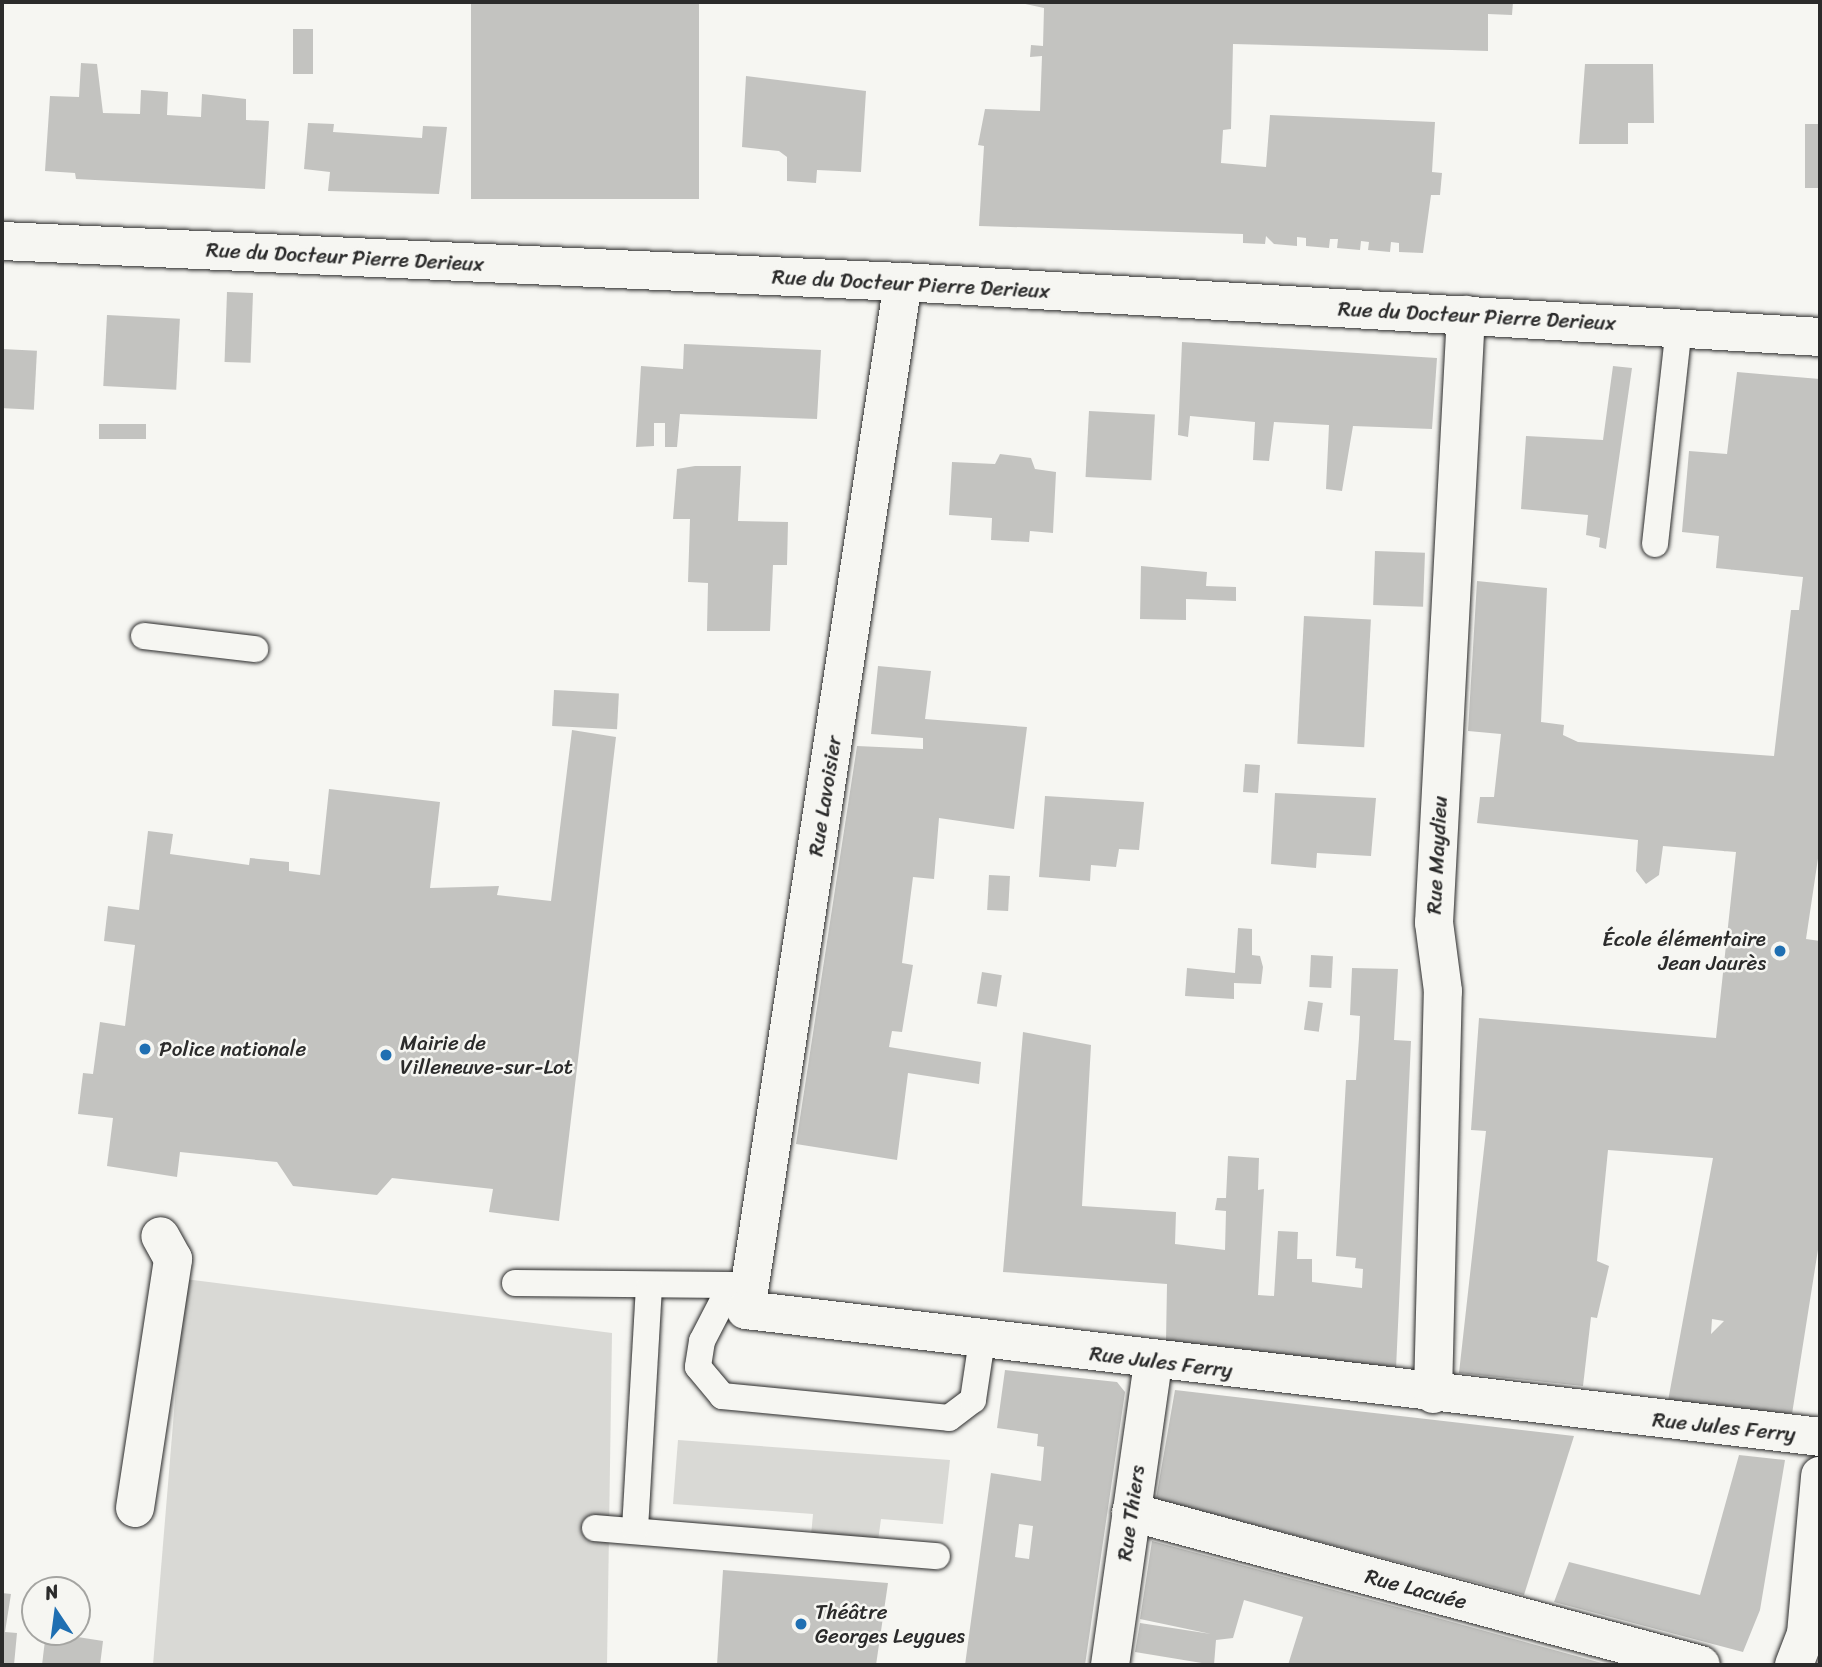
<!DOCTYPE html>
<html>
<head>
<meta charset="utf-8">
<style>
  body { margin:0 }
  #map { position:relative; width:1822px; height:1667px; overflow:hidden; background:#f6f6f2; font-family:Sriracha,sans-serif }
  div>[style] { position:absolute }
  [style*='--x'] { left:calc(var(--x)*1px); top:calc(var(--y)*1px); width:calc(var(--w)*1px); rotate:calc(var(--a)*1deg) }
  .green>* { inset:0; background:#d9d9d5 }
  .building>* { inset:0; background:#c3c3c0; transform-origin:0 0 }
  .roads { filter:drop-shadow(0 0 2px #2b2b2b) drop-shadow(0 0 2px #2b2b2b) }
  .lane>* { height:26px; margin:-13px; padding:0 13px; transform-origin:13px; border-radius:13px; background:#f6f6f2 }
  .street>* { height:38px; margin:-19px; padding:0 19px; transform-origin:19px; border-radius:19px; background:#f6f6f2 }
  .secondary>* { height:38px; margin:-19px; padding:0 19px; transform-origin:19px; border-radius:19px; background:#f6f6f2 }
  .dots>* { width:19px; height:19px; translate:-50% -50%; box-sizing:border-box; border:4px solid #f6f6f2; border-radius:50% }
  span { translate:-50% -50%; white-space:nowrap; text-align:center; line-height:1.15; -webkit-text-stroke:5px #f6f6f2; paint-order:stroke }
  .street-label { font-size:21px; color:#2b2b2b }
  .poi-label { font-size:21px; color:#2b2b2b }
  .right { translate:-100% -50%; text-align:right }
  .left { translate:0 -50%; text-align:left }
  .frame { position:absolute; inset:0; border:4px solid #2b2b2b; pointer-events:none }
  .north { position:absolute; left:21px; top:1576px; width:70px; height:70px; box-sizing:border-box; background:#f6f6f2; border:2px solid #a5a5a2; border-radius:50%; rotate:347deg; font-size:19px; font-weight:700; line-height:28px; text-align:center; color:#2b2b2b }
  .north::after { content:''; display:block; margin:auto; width:24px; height:32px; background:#1f6fb2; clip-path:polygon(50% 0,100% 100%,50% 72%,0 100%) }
</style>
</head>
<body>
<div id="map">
  <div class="green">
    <i style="clip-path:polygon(185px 1279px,612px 1333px,607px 1665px,153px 1665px)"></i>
    <i style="clip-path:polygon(678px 1440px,950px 1460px,943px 1524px,881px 1519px,878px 1541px,811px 1536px,813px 1514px,673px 1504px)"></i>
  </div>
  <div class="building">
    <i style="left:471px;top:2px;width:228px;height:197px"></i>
    <i style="clip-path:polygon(1016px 2px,1513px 2px,1512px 15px,1488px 14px,1488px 51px,1233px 44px,1231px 129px,1223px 130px,1221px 163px,1266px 167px,1270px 115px,1435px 122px,1432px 172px,1442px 173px,1440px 195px,1431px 195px,1423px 253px,1399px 252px,1399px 243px,1391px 242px,1390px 252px,1368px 250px,1369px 242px,1361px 241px,1360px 250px,1337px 248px,1338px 239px,1330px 239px,1329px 248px,1306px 246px,1306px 238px,1297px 237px,1297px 246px,1274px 244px,1266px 236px,1265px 244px,1243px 243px,1243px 234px,979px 226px,984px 146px,978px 145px,985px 109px,1040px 111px,1042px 56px,1030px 57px,1031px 45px,1043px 46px,1044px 8px)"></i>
    <i style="left:293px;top:29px;width:20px;height:45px"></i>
    <i style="clip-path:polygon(81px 63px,97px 64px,103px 113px,140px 114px,141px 90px,168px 92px,167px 115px,201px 117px,202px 94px,246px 99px,246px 120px,269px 121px,265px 189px,76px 179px,75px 173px,45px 171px,50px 96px,79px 97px)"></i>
    <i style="clip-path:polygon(1585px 64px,1653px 64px,1654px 123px,1628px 123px,1628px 144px,1579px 144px)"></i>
    <i style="clip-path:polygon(746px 76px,866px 91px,861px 172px,817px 170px,816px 183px,787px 181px,787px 157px,779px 151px,742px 147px)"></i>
    <i style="clip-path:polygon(308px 123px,334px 124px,333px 132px,422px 138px,423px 126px,447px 127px,439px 194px,328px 191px,330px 172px,304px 169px)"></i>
    <i style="left:1805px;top:124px;width:15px;height:64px"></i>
    <i style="left:227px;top:292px;width:26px;height:70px;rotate:2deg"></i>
    <i style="left:107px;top:315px;width:73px;height:71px;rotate:3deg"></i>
    <i style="clip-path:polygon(1182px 342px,1437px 358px,1432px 429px,1353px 426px,1342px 491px,1326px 489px,1329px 425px,1274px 422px,1269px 461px,1253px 460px,1255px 422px,1190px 416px,1188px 437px,1178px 435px)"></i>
    <i style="clip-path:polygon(684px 344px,821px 350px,817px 419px,680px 414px,677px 447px,665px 447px,665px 423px,654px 423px,654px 446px,636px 447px,641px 366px,683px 369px)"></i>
    <i style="left:2px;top:349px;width:35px;height:59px;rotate:3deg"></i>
    <i style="clip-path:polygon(1613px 366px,1632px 368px,1606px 549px,1599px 547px,1600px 538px,1586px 535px,1588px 515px,1521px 509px,1526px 436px,1603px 440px)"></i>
    <i style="clip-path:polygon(evenodd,1737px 372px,1820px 379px,1820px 845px,1806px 939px,1820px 941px,1820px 1237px,1792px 1414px,1668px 1401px,1713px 1158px,1608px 1150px,1597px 1261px,1609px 1266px,1597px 1318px,1591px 1317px,1583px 1386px,1459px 1373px,1486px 1131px,1471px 1130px,1479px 1018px,1716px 1038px,1736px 852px,1663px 846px,1659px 875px,1646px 884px,1636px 871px,1638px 840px,1477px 823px,1480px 797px,1494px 797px,1501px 734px,1468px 731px,1477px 581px,1547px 588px,1541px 722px,1564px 725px,1563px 735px,1578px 742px,1774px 756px,1791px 610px,1799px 610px,1803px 577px,1716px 568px,1719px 536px,1682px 532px,1689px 451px,1727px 454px,1737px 372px,1712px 1319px,1724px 1321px,1711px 1334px,1712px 1319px)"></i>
    <i style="left:1089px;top:411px;width:66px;height:66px;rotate:3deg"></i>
    <i style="left:99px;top:424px;width:47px;height:15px"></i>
    <i style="clip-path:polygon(1000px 454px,1031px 458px,1035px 469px,1056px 472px,1053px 533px,1030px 531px,1029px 542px,991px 540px,992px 518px,949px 515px,952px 462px,995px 464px)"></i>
    <i style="clip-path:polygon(695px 466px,741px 466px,738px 521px,788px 522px,787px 565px,773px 565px,770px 631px,707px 631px,708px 583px,688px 582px,690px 519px,673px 519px,677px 469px)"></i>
    <i style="left:1375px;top:551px;width:50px;height:54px;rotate:2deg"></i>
    <i style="clip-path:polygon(1141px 566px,1207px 572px,1206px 586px,1236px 587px,1236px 601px,1186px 599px,1186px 620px,1140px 619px)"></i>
    <i style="left:1304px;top:616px;width:67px;height:128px;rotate:3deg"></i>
    <i style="clip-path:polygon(878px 666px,931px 671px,925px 719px,1027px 727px,1014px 829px,939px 818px,934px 879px,913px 877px,902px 963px,913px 965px,902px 1032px,892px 1031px,889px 1047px,981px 1062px,979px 1084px,908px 1073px,897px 1160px,796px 1144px,857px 746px,923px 749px,923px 738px,871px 734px)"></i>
    <i style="left:554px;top:690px;width:65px;height:36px;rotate:3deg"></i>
    <i style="clip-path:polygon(572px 730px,616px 737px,559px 1221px,489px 1212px,493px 1189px,392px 1178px,377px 1195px,293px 1186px,277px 1162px,180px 1152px,177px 1177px,107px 1166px,113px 1118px,78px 1114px,83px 1073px,93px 1074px,100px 1022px,125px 1026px,135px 945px,104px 941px,108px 906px,139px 910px,148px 831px,173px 834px,170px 854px,249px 865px,250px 858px,289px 862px,289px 871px,320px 875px,329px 789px,440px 802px,430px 888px,499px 886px,497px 895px,551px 901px)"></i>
    <i style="left:1245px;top:764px;width:15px;height:28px;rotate:4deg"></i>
    <i style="clip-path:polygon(1275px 793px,1376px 798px,1371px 856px,1317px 853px,1316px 868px,1271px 864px)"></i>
    <i style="clip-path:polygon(1045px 796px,1144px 802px,1139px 850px,1119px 849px,1116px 867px,1091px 865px,1090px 881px,1039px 877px)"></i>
    <i style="left:989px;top:875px;width:21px;height:35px;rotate:3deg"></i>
    <i style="clip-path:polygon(1238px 928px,1252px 929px,1252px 955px,1260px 956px,1263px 967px,1261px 984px,1234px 983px,1234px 999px,1185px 996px,1187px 968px,1235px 973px)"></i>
    <i style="left:1311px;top:955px;width:22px;height:32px;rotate:3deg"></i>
    <i style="clip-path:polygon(1352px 968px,1398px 969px,1394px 1040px,1411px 1041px,1396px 1369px,1166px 1341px,1167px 1284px,1003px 1272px,1023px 1032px,1091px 1045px,1082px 1206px,1176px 1212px,1175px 1244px,1225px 1250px,1226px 1211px,1215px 1210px,1217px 1198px,1226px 1198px,1228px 1156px,1259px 1158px,1258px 1190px,1264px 1189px,1258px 1295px,1274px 1296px,1278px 1231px,1298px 1232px,1297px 1259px,1312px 1259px,1312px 1282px,1362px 1288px,1363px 1269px,1355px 1268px,1356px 1258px,1336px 1256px,1346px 1080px,1356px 1080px,1359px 1038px,1360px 1016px,1350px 1015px)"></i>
    <i style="left:982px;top:972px;width:20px;height:32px;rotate:9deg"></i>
    <i style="left:1308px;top:1001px;width:15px;height:29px;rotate:8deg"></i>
    <i style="clip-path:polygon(evenodd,1005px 1370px,1117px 1382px,1125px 1392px,1085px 1665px,965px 1665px,991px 1473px,1041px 1481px,1044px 1447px,1037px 1446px,1038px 1434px,997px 1428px,1005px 1370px,1019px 1524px,1033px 1526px,1029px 1559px,1015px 1557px,1019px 1524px)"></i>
    <i style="clip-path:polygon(1175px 1390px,1574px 1436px,1524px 1595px,1156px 1499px)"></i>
    <i style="clip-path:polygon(1739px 1455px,1785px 1460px,1760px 1610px,1743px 1652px,1554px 1602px,1569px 1562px,1700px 1595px)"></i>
    <i style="clip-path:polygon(1152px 1541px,1423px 1614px,1609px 1665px,1288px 1665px,1303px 1617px,1244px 1600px,1233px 1638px,1216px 1640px,1214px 1665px,1135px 1652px,1140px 1623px,1211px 1634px,1140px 1619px)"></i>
    <i style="clip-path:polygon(723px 1570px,888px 1583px,876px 1665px,717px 1665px)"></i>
    <i style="clip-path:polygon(2px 1593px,11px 1594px,5px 1632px,17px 1633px,14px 1665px,2px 1665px)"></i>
    <i style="clip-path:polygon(46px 1632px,103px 1641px,100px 1665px,42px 1665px)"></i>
  </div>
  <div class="roads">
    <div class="lane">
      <i style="--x:1655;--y:544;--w:217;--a:-83.7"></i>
      <i style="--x:144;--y:636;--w:112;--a:6.7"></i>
      <i style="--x:515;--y:1283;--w:216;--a:0.5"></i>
      <i style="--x:731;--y:1285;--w:16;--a:60"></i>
      <i style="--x:731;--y:1285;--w:63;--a:117.4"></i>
      <i style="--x:702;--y:1341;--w:26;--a:99"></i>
      <i style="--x:698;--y:1367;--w:38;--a:50"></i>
      <i style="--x:722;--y:1396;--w:228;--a:5.5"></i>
      <i style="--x:949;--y:1418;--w:30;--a:-37"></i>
      <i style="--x:973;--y:1400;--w:61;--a:-81.5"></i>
      <i style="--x:595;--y:1528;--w:343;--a:4.7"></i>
      <i style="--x:635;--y:1529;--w:243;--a:-86.7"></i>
    </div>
    <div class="street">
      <i style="--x:2;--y:241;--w:902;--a:2.61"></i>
      <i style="--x:903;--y:282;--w:919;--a:3.43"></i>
      <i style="--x:903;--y:282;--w:1040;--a:98.68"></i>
      <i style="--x:746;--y:1310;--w:1081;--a:6.74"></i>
      <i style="--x:1433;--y:1394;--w:403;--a:-88.6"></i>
      <i style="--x:1443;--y:991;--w:69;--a:-97.5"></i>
      <i style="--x:1434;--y:923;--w:609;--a:-86.99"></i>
      <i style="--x:135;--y:1508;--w:252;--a:-81.3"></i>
      <i style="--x:173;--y:1259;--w:26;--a:-119"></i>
      <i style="--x:1131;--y:1512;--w:590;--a:15.03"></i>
      <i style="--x:1110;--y:1665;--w:307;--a:-81.9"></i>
    </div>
    <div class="secondary">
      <i style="--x:1794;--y:1665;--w:33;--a:-69"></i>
      <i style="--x:1806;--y:1634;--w:159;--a:-84.9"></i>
    </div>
  </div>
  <div class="dots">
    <i style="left:1780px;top:951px;background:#1f6fb2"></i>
    <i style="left:145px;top:1049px;background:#1f6fb2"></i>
    <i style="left:386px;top:1055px;background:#1f6fb2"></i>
    <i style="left:801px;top:1624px;background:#1f6fb2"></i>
  </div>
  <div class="street-label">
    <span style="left:345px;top:257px;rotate:3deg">Rue du Docteur Pierre Derieux</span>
    <span style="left:911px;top:284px;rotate:3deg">Rue du Docteur Pierre Derieux</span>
    <span style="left:1477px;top:316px;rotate:3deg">Rue du Docteur Pierre Derieux</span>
    <span style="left:825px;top:796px;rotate:-81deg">Rue Lavoisier</span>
    <span style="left:1437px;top:855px;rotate:-87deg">Rue Maydieu</span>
    <span style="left:1161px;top:1362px;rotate:7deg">Rue Jules Ferry</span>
    <span style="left:1724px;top:1427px;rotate:6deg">Rue Jules Ferry</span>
    <span style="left:1131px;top:1513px;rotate:-82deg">Rue Thiers</span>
    <span style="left:1416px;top:1589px;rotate:15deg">Rue Lacuée</span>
  </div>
  <div class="poi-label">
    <span class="right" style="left:1766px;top:951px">École élémentaire<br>Jean Jaurès</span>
    <span class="left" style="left:400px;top:1055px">Mairie de<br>Villeneuve-sur-Lot</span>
    <span class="left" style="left:159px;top:1049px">Police nationale</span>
    <span class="left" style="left:815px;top:1624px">Théâtre<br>Georges Leygues</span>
  </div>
  <div class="frame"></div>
  <div class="north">N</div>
</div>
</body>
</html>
